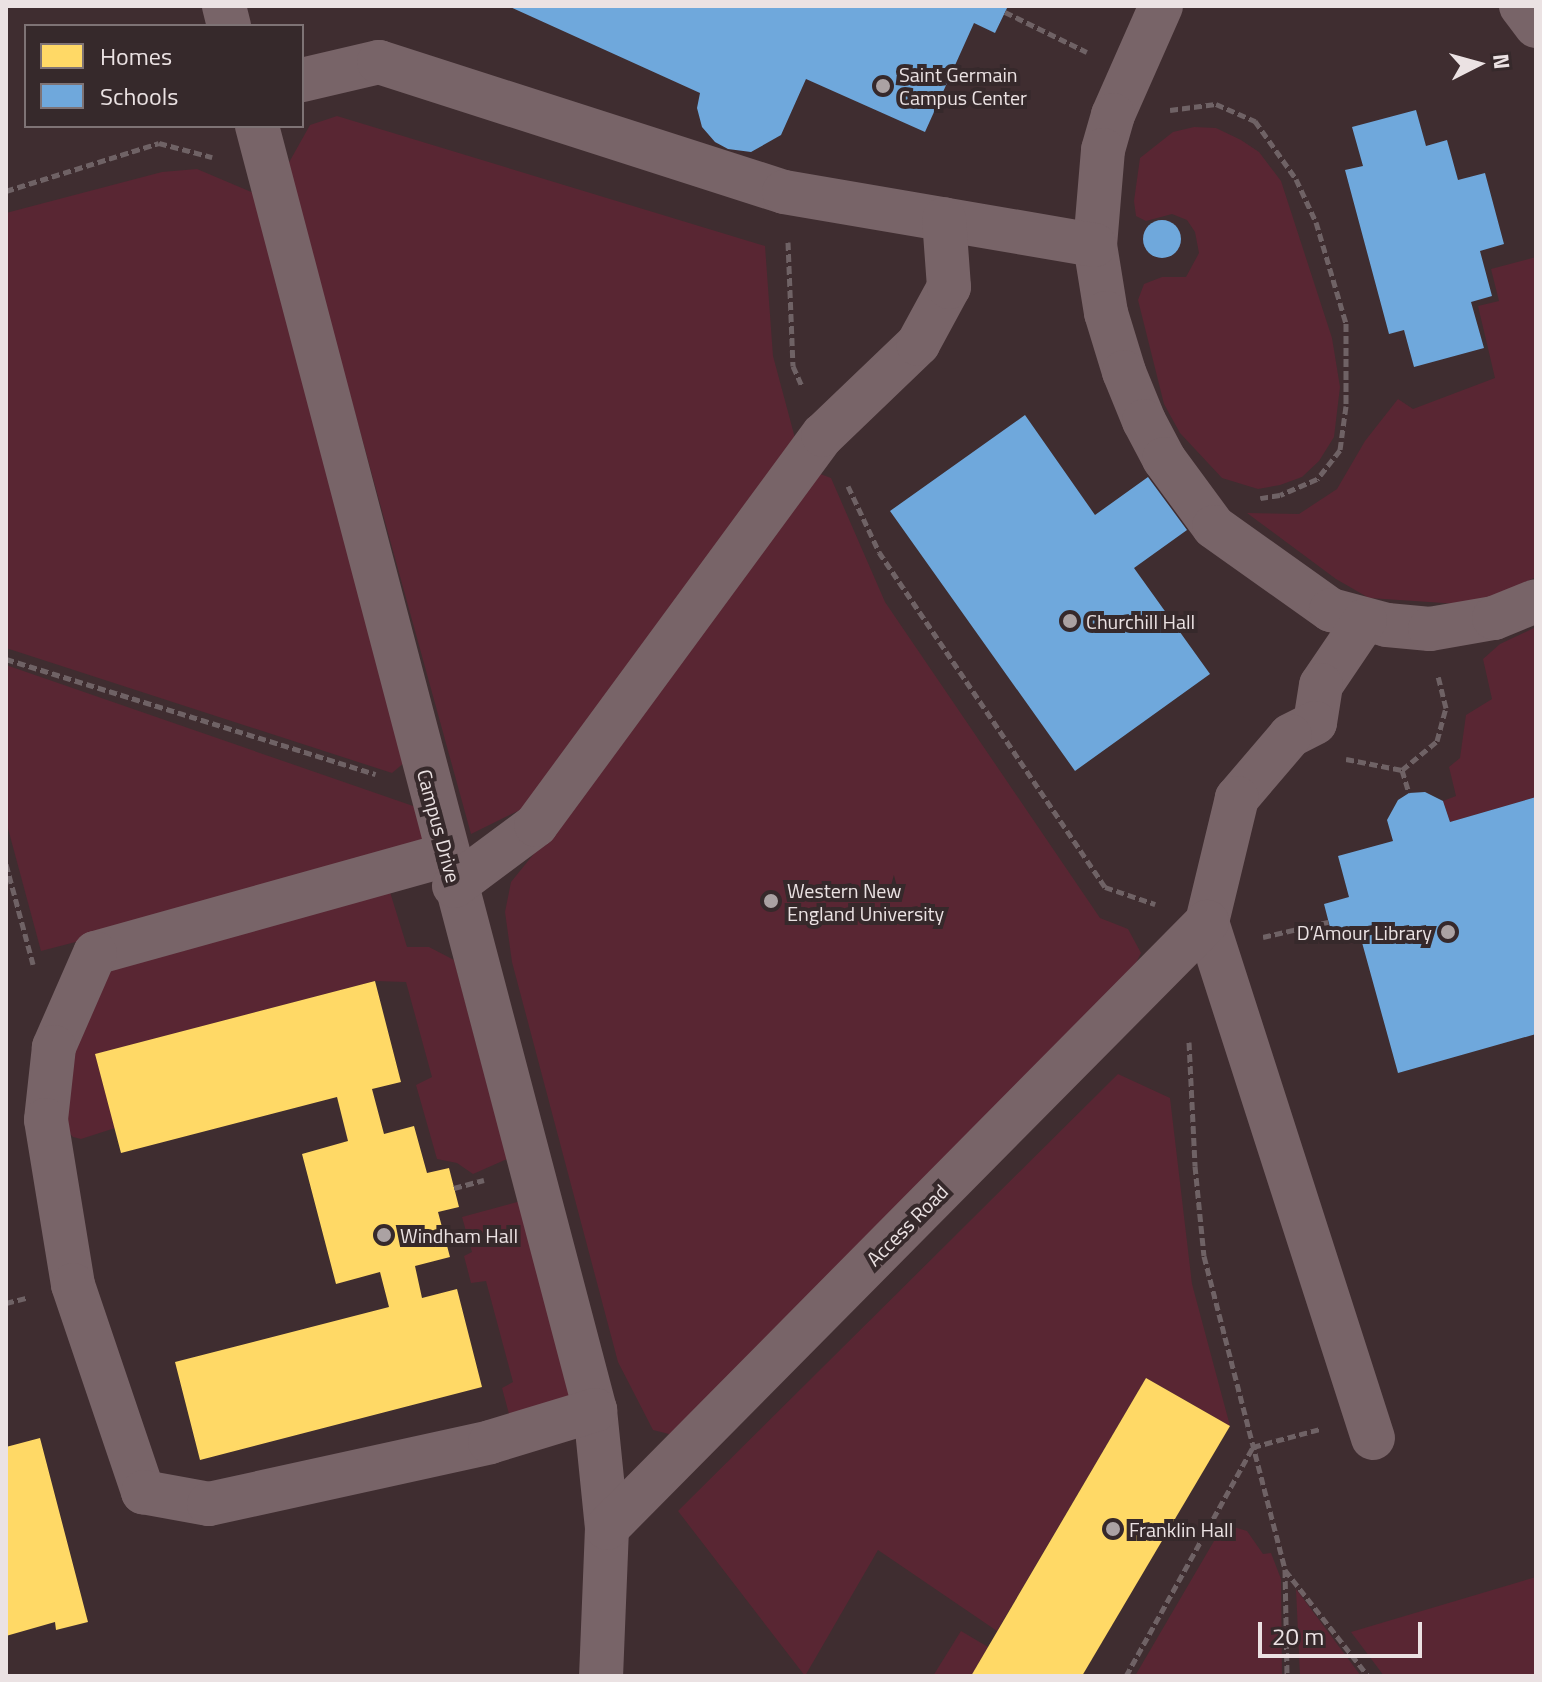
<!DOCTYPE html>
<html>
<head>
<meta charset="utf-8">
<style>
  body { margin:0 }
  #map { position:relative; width:1542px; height:1682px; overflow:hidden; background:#332c2d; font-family:"Titillium Web",sans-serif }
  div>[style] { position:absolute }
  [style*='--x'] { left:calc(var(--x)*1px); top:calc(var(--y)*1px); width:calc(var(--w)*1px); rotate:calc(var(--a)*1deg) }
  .built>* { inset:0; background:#3f2d30 }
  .green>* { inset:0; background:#592633 }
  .homes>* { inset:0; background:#ffd966 }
  .schools>* { inset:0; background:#6fa8dc }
  .round { border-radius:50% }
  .path>* { height:5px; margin-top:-2.5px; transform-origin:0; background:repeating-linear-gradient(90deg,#6f6265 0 8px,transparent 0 12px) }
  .minor>* { height:44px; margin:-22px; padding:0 22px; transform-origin:22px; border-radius:22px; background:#786468 }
  .dots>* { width:22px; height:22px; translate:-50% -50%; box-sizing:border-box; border:4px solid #36292b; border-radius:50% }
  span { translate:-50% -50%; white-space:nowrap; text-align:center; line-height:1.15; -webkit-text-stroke:8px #36292b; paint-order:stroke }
  .poi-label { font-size:20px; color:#ebe2e3 }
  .left { translate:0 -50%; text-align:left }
  .right { translate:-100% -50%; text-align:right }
  .street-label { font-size:20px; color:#ebe2e3 }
  .frame { position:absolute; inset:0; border:8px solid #ebe2e3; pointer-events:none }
  .legend { position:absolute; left:24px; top:24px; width:280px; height:104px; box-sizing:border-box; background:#36292b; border:2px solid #7e7375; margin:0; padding:10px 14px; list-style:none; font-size:24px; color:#ebe2e3 }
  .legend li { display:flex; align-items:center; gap:16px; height:40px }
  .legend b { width:40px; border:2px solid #7e7375 }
  .north { position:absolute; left:1438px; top:24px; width:80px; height:80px; -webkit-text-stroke:6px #36292b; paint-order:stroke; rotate:84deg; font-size:22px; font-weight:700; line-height:32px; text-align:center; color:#ebe2e3 }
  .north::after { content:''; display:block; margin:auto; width:28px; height:36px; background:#ebe2e3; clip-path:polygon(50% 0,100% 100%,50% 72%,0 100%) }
  .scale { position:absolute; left:1258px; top:1622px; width:164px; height:36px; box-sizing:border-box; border:4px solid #ebe2e3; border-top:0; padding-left:10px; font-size:24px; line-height:28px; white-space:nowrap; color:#ebe2e3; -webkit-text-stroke:6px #36292b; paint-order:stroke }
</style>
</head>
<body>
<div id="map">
  <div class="built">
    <i style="clip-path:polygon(evenodd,6px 6px,1536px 6px,1536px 1676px,6px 1676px,6px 6px,26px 26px,302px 26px,302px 126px,26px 126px,26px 26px)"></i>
  </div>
  <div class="green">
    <i style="clip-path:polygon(337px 116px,765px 246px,773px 356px,795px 438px,524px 808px,471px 834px,287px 166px,310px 125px)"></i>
    <i style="clip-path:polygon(1194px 127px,1216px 128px,1241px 140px,1259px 152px,1281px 181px,1332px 338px,1340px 387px,1334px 437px,1319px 461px,1302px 477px,1280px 485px,1258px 489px,1222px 478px,1180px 433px,1164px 404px,1138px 300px,1144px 284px,1162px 277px,1186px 277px,1199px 253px,1195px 232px,1187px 220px,1172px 214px,1146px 221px,1136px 216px,1134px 201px,1140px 158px,1173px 132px)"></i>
    <i style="clip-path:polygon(197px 169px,256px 194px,405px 762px,392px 773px,6px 648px,6px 213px,162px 172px)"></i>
    <i style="clip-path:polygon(1536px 257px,1536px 577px,1494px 597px,1459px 604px,1369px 598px,1336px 579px,1247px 513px,1299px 514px,1337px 489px,1365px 441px,1398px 399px,1413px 409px,1495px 378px,1478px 306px,1499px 301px,1491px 269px)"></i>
    <i style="clip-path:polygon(815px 472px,831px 478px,885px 602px,1100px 918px,1128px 929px,1141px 953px,1124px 987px,673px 1435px,653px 1430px,618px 1362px,512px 962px,505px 912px,511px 882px,558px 824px)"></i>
    <i style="clip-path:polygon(1536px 627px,1536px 797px,1450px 822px,1443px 801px,1456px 796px,1449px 767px,1460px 758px,1466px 715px,1492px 699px,1483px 659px,1500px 644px)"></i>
    <i style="clip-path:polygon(6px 665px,416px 807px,429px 850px,41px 951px,6px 821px)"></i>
    <i style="clip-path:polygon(390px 892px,407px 947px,429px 947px,454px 960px,507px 1159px,473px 1174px,457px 1163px,437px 1159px,416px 1085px,432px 1077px,406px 982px,375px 981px,96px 1054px,115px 1128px,81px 1139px,73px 1137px,65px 1128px,58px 1082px,93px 989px,121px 960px)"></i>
    <i style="clip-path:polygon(1118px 1074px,1170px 1098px,1192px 1284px,1230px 1426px,1146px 1378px,997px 1631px,878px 1550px,805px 1676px,678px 1511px)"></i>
    <i style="clip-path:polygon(521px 1201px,576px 1411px,513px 1429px,502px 1388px,513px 1382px,486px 1281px,471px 1283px,464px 1256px,472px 1252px,462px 1217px)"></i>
    <i style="clip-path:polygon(1224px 1524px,1247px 1531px,1263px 1554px,1271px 1553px,1281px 1579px,1282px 1676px,1135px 1676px)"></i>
    <i style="clip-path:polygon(1536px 1577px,1536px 1676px,1384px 1676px,1351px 1632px)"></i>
    <i style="clip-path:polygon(1296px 1589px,1361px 1676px,1300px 1676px)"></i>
    <i style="clip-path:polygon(961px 1631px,988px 1647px,971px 1676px,933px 1676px)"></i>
  </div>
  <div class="homes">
    <i style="clip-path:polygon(375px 981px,401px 1082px,372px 1089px,384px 1134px,414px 1126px,427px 1173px,449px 1168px,459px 1207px,438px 1212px,450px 1257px,415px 1266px,422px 1298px,457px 1289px,482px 1387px,200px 1460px,175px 1362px,389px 1307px,380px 1272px,336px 1284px,302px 1154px,348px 1141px,337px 1097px,121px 1153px,95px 1054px)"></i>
    <i style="clip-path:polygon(1146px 1378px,1230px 1426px,1082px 1676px,971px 1676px)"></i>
    <i style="clip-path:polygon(40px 1438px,88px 1622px,56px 1630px,55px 1622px,6px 1636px,6px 1447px)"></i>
  </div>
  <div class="schools">
    <i style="clip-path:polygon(508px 6px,1008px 6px,995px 33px,974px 23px,925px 132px,806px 79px,781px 135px,751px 152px,728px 149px,715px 142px,702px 127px,697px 108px,700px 93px)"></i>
    <i style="clip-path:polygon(1416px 110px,1426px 146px,1447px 140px,1458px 180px,1485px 173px,1504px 244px,1480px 251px,1492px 296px,1471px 302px,1484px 348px,1414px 367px,1404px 330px,1389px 334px,1345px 170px,1363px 166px,1352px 127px)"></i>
    <i class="round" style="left:1143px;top:220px;width:38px;height:38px"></i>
    <i style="clip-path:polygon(1025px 415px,1095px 515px,1148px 477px,1187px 530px,1134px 568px,1210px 674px,1075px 771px,890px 511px)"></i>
    <i style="clip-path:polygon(1425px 792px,1443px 801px,1450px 822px,1536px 797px,1536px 1034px,1398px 1073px,1358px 928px,1332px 935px,1324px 904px,1349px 897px,1338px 856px,1393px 841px,1387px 820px,1398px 800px,1409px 793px)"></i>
  </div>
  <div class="path">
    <i style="--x:1005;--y:12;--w:91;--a:26"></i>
    <i style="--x:1170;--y:110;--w:46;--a:-7.4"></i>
    <i style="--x:1216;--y:104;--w:43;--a:23.6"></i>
    <i style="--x:1255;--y:121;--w:71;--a:54.7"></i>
    <i style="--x:1296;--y:179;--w:47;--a:65.1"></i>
    <i style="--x:1316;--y:222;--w:105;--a:73.5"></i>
    <i style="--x:1346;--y:323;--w:83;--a:90"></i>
    <i style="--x:1346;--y:406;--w:44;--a:97.8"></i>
    <i style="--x:1340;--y:450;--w:37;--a:128"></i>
    <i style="--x:1317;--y:479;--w:40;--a:156.6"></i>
    <i style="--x:1280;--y:495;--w:20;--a:171"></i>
    <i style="--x:6;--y:191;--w:160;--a:-17.4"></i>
    <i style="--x:159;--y:143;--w:55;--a:14.8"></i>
    <i style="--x:788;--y:242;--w:124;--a:87.7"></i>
    <i style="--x:793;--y:366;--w:22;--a:66"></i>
    <i style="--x:848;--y:486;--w:73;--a:64.8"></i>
    <i style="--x:879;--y:552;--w:404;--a:56"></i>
    <i style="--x:1105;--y:887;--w:53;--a:18.8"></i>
    <i style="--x:6;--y:659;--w:387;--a:17.3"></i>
    <i style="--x:1346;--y:759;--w:57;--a:11.1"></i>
    <i style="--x:1402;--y:770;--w:45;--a:-39.6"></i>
    <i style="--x:1437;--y:741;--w:34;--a:-75"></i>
    <i style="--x:1446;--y:708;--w:32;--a:-104"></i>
    <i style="--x:1402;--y:770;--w:24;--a:73"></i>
    <i style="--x:6;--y:864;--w:104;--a:74.9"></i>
    <i style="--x:1263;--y:937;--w:67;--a:-13"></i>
    <i style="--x:1189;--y:1042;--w:124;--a:87.2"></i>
    <i style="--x:1195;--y:1166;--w:90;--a:84.3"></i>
    <i style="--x:1204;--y:1256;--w:323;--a:75.5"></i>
    <i style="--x:1285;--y:1569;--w:107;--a:88.9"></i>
    <i style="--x:454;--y:1188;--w:31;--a:-15"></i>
    <i style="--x:6;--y:1303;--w:21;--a:-14"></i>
    <i style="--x:1285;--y:1570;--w:135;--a:51.9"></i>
    <i style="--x:1126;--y:1676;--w:262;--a:-61"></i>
    <i style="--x:1253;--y:1447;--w:69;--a:-15"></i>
  </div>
  <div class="minor">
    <i style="--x:224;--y:6;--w:21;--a:76"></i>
    <i style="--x:1161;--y:6;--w:119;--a:113.8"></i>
    <i style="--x:1113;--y:115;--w:36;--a:106"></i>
    <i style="--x:1103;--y:150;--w:95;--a:94.8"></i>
    <i style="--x:1095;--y:245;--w:69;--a:80.8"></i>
    <i style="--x:1106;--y:313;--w:62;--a:73"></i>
    <i style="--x:1124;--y:372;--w:53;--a:67.8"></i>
    <i style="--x:1144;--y:421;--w:43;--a:62.2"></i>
    <i style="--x:1164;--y:459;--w:84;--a:53.7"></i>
    <i style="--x:1214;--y:527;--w:143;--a:35.4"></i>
    <i style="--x:1331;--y:610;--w:58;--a:15"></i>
    <i style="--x:1387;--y:625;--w:43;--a:5.3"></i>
    <i style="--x:1430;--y:629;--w:65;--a:-9.8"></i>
    <i style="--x:1494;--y:618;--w:45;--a:-22"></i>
    <i style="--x:1521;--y:6;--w:25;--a:53"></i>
    <i style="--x:302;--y:80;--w:79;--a:-13.2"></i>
    <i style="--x:379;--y:62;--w:425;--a:17.8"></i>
    <i style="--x:784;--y:192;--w:315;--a:9.7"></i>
    <i style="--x:257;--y:126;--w:1328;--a:75.25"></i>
    <i style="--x:595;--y:1410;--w:119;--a:84.2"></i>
    <i style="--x:607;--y:1528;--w:148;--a:92.3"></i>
    <i style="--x:1365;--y:620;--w:78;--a:124.1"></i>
    <i style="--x:1321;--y:685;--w:38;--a:99"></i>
    <i style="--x:1315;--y:723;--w:28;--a:153"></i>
    <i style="--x:1290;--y:736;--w:82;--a:130.5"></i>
    <i style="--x:1237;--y:798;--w:128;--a:103.6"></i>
    <i style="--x:1207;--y:922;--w:542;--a:72.17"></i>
    <i style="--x:446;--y:855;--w:364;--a:164.4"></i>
    <i style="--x:95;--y:953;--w:103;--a:113.6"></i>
    <i style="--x:54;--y:1047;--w:73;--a:96.3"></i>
    <i style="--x:46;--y:1120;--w:167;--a:80.7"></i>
    <i style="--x:73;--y:1285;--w:219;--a:71.3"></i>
    <i style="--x:143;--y:1492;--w:67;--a:10.3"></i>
    <i style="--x:209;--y:1504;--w:288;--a:-12.4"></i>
    <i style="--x:490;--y:1442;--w:110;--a:-16.9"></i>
    <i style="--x:454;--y:886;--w:102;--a:-36.6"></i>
    <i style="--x:536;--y:825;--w:484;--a:-53.7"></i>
    <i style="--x:823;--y:435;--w:132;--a:-43.8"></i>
    <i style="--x:918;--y:344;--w:65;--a:-61.5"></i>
    <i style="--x:949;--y:287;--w:68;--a:-94.2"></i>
    <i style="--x:607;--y:1528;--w:853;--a:-45.29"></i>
  </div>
  <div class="dots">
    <i style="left:883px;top:86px;background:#aba2a3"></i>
    <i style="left:1070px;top:621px;background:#aba2a3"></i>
    <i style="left:771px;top:901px;background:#aba2a3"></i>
    <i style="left:1448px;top:932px;background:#aba2a3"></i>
    <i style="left:384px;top:1235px;background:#aba2a3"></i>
    <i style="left:1113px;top:1529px;background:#aba2a3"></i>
  </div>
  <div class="poi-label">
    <span class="left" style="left:899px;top:86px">Saint Germain<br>Campus Center</span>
    <span class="left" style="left:1086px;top:621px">Churchill Hall</span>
    <span class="left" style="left:787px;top:902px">Western New<br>England University</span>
    <span class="right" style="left:1432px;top:932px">D’Amour Library</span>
    <span class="left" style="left:400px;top:1235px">Windham Hall</span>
    <span class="left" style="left:1129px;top:1529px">Franklin Hall</span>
  </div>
  <div class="street-label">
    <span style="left:439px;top:826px;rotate:75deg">Campus Drive</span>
    <span style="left:907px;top:1225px;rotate:-45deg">Access Road</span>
  </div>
  <div class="frame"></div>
  <ul class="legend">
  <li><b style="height:22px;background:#ffd966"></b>Homes</li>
  <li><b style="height:22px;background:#6fa8dc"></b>Schools</li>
  </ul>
  <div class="north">N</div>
  <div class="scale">20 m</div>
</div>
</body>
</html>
